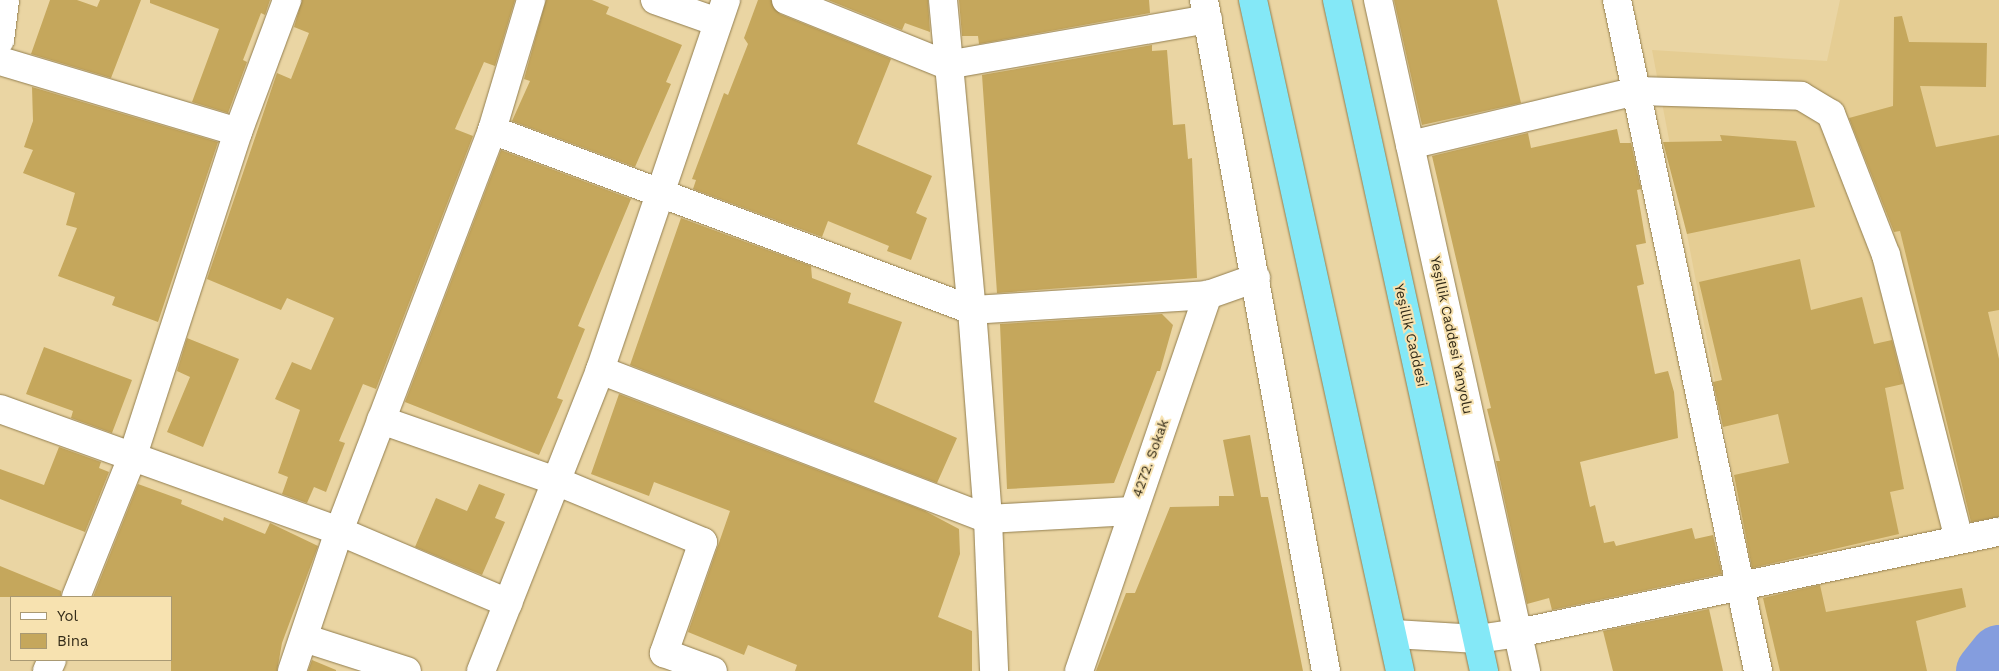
<!DOCTYPE html>
<html>
<head>
<meta charset="utf-8">
<style>
  body { margin:0 }
  #map { position:relative; width:1999px; height:671px; overflow:hidden; background:#ead5a3; font-family:"Work Sans",sans-serif }
  div>[style] { position:absolute }
  [style*='--x'] { left:calc(var(--x)*1px); top:calc(var(--y)*1px); width:calc(var(--w)*1px); rotate:calc(var(--a)*1deg) }
  .built>* { inset:0; background:#e5cd93 }
  .river>* { height:59px; margin:-29.5px; padding:0 29.5px; transform-origin:29.5px; border-radius:29.5px; background:#849dde }
  .building>* { inset:0; background:#c5a75c }
  .roads { filter:drop-shadow(0 0 1px #927e4f) drop-shadow(0 0 1px #927e4f) }
  .minor>* { height:28px; margin:-14px; padding:0 14px; transform-origin:14px; border-radius:14px; background:#fff }
  .highway>* { height:28px; margin:-14px; padding:0 14px; transform-origin:14px; border-radius:14px; background:#84e8f7 }
  span { translate:-50% -50%; white-space:nowrap; text-align:center; line-height:1.15; -webkit-text-stroke:4px #f7e2b0; paint-order:stroke }
  .street-label { font-size:14px; color:#332b18 }
  .legend { position:absolute; left:10px; top:596px; width:162px; height:65px; box-sizing:border-box; background:#f7e2b0; border:1px solid #a99973; margin:0; padding:6px 9px; list-style:none; font-size:15px; color:#332b18 }
  .legend li { display:flex; align-items:center; gap:10px; height:25px }
  .legend b { width:25px; border:1px solid #a99973 }
</style>
</head>
<body>
<div id="map">
  <div class="built">
    <i style="clip-path:polygon(1840px 0,1999px 0,1999px 671px,1770px 671px,1652px 50px,1827px 61px)"></i>
  </div>
  <div class="river">
    <i style="--x:1985;--y:671;--w:22;--a:-51"></i>
  </div>
  <div class="building">
    <i style="clip-path:polygon(50px 0,77px 0,97px 7px,100px 0,141px 0,111px 78px,31px 54px)"></i>
    <i style="clip-path:polygon(150px 0,270px 0,265px 15px,261px 13px,243px 60px,247px 62px,228px 113px,192px 102px,219px 29px,150px 3px)"></i>
    <i style="clip-path:polygon(302px 0,515px 0,495px 66px,484px 62px,455px 129px,473px 136px,376px 389px,363px 384px,339px 441px,345px 443px,326px 492px,314px 487px,307px 503px,282px 494px,288px 477px,278px 473px,300px 410px,275px 399px,292px 362px,311px 370px,334px 318px,287px 298px,281px 310px,207px 279px,277px 73px,291px 79px,309px 33px,294px 27px)"></i>
    <i style="clip-path:polygon(546px 0,592px 0,609px 7px,606px 14px,682px 45px,666px 82px,671px 84px,635px 167px,512px 121px,530px 81px,524px 79px)"></i>
    <i style="clip-path:polygon(758px 0,771px 0,780px 14px,891px 59px,857px 144px,932px 176px,916px 213px,927px 218px,911px 260px,887px 251px,889px 246px,828px 221px,822px 237px,693px 189px,696px 180px,692px 179px,724px 93px,728px 95px,748px 44px,744px 38px)"></i>
    <i style="clip-path:polygon(828px 0,928px 0,930px 32px,905px 23px,902px 30px)"></i>
    <i style="clip-path:polygon(959px 0,1149px 0,1150px 13px,979px 44px,978px 36px,962px 36px)"></i>
    <i style="clip-path:polygon(1394px 0,1497px 0,1521px 103px,1422px 125px)"></i>
    <i style="clip-path:polygon(1902px 16px,1909px 42px,1987px 43px,1986px 87px,1920px 86px,1936px 147px,1999px 135px,1999px 310px,1988px 312px,1999px 359px,1999px 517px,1971px 522px,1900px 231px,1894px 232px,1849px 118px,1893px 106px,1894px 17px)"></i>
    <i style="clip-path:polygon(1152px 45px,1152px 51px,1167px 50px,1173px 125px,1185px 124px,1188px 159px,1192px 158px,1197px 278px,997px 293px,982px 75px)"></i>
    <i style="clip-path:polygon(32px 87px,218px 142px,158px 322px,112px 305px,115px 297px,58px 276px,77px 228px,66px 225px,75px 193px,23px 173px,33px 150px,24px 147px,33px 121px)"></i>
    <i style="clip-path:polygon(1617px 129px,1620px 143px,1631px 143px,1641px 189px,1637px 190px,1646px 243px,1636px 245px,1644px 284px,1637px 286px,1655px 374px,1668px 371px,1674px 392px,1678px 438px,1580px 462px,1590px 507px,1595px 505px,1604px 543px,1614px 541px,1616px 546px,1692px 528px,1695px 539px,1713px 535px,1722px 574px,1552px 610px,1549px 598px,1527px 604px,1496px 461px,1500px 461px,1487px 409px,1491px 408px,1432px 156px,1528px 133px,1531px 148px)"></i>
    <i style="clip-path:polygon(1720px 135px,1796px 141px,1815px 207px,1687px 234px,1663px 142px,1722px 141px)"></i>
    <i style="clip-path:polygon(501px 150px,631px 199px,578px 326px,585px 329px,557px 398px,563px 400px,539px 455px,405px 402px)"></i>
    <i style="clip-path:polygon(681px 218px,811px 266px,812px 278px,851px 293px,848px 303px,902px 322px,874px 402px,957px 438px,937px 483px,630px 365px)"></i>
    <i style="clip-path:polygon(1800px 259px,1811px 310px,1862px 297px,1874px 344px,1892px 340px,1903px 384px,1885px 388px,1904px 489px,1890px 492px,1899px 534px,1752px 568px,1734px 475px,1789px 463px,1778px 414px,1723px 427px,1713px 382px,1722px 380px,1699px 282px)"></i>
    <i style="clip-path:polygon(1162px 314px,1173px 325px,1160px 371px,1157px 371px,1114px 483px,1007px 489px,1000px 324px)"></i>
    <i style="clip-path:polygon(187px 338px,239px 359px,203px 447px,167px 432px,190px 377px,177px 371px)"></i>
    <i style="clip-path:polygon(44px 347px,132px 380px,112px 433px,71px 418px,73px 411px,26px 394px)"></i>
    <i style="clip-path:polygon(619px 394px,925px 511px,959px 529px,960px 554px,938px 617px,972px 631px,972px 671px,795px 671px,797px 665px,748px 645px,744px 655px,688px 632px,730px 511px,654px 482px,649px 496px,591px 474px)"></i>
    <i style="clip-path:polygon(1250px 435px,1261px 497px,1268px 497px,1303px 671px,1096px 671px,1126px 593px,1135px 593px,1170px 507px,1219px 506px,1219px 496px,1234px 496px,1223px 440px)"></i>
    <i style="clip-path:polygon(59px 447px,101px 462px,99px 468px,109px 472px,85px 532px,0 499px,0 469px,44px 485px)"></i>
    <i style="clip-path:polygon(138px 484px,182px 500px,181px 504px,223px 521px,224px 517px,265px 534px,270px 523px,318px 546px,282px 643px,277px 671px,171px 671px,171px 597px,93px 597px)"></i>
    <i style="clip-path:polygon(479px 484px,505px 494px,495px 518px,505px 522px,482px 575px,415px 547px,436px 498px,467px 511px)"></i>
    <i style="clip-path:polygon(0 566px,61px 591px,61px 597px,0 597px)"></i>
    <i style="clip-path:polygon(1820px 585px,1826px 612px,1962px 588px,1966px 607px,1916px 621px,1927px 671px,1780px 671px,1763px 598px)"></i>
    <i style="clip-path:polygon(1709px 609px,1723px 671px,1613px 671px,1603px 631px)"></i>
    <i style="clip-path:polygon(312px 660px,336px 670px,336px 671px,308px 671px)"></i>
  </div>
  <div class="roads">
    <div class="minor">
      <i style="--x:655;--y:0;--w:66;--a:19.5"></i>
      <i style="--x:786;--y:0;--w:174;--a:22"></i>
      <i style="--x:947;--y:65;--w:265;--a:-10"></i>
      <i style="--x:943;--y:0;--w:311;--a:84.7"></i>
      <i style="--x:972;--y:310;--w:210;--a:85.6"></i>
      <i style="--x:988;--y:519;--w:152;--a:87.7"></i>
      <i style="--x:1204;--y:0;--w:682;--a:79.7"></i>
      <i style="--x:1378;--y:0;--w:687;--a:77.56"></i>
      <i style="--x:1617;--y:0;--w:686;--a:78.13"></i>
      <i style="--x:0;--y:40;--w:40;--a:-82.9"></i>
      <i style="--x:0;--y:61;--w:248;--a:16.6"></i>
      <i style="--x:492;--y:130;--w:513;--a:20.56"></i>
      <i style="--x:972;--y:310;--w:236;--a:-3.6"></i>
      <i style="--x:1410;--y:145;--w:233;--a:-13.4"></i>
      <i style="--x:1637;--y:91;--w:164;--a:1.7"></i>
      <i style="--x:1801;--y:96;--w:35;--a:31"></i>
      <i style="--x:1831;--y:114;--w:151;--a:68.7"></i>
      <i style="--x:1886;--y:255;--w:293;--a:75.6"></i>
      <i style="--x:600;--y:370;--w:416;--a:21"></i>
      <i style="--x:988;--y:519;--w:143;--a:-3.2"></i>
      <i style="--x:0;--y:409;--w:360;--a:19.8"></i>
      <i style="--x:339;--y:531;--w:184;--a:23.1"></i>
      <i style="--x:381;--y:420;--w:185;--a:19.2"></i>
      <i style="--x:556;--y:481;--w:159;--a:22.5"></i>
      <i style="--x:703;--y:542;--w:118;--a:109.4"></i>
      <i style="--x:664;--y:653;--w:52;--a:20.2"></i>
      <i style="--x:76;--y:597;--w:153;--a:-68.1"></i>
      <i style="--x:133;--y:455;--w:340;--a:-72"></i>
      <i style="--x:238;--y:132;--w:141;--a:-69.6"></i>
      <i style="--x:1394;--y:634;--w:84;--a:3.4"></i>
      <i style="--x:1478;--y:639;--w:40;--a:-8.5"></i>
      <i style="--x:1518;--y:633;--w:491;--a:-11.9"></i>
      <i style="--x:304;--y:638;--w:108;--a:17.8"></i>
      <i style="--x:47;--y:671;--w:12;--a:-66"></i>
      <i style="--x:292;--y:671;--w:148;--a:-71.4"></i>
      <i style="--x:339;--y:531;--w:429;--a:-69.1"></i>
      <i style="--x:492;--y:130;--w:136;--a:-73.3"></i>
      <i style="--x:481;--y:671;--w:324;--a:-68.4"></i>
      <i style="--x:600;--y:370;--w:391;--a:-71.2"></i>
      <i style="--x:1079;--y:671;--w:398;--a:-71.1"></i>
      <i style="--x:1208;--y:295;--w:51;--a:-19.5"></i>
    </div>
    <div class="highway">
      <i style="--x:1253;--y:0;--w:687;--a:77.64"></i>
      <i style="--x:1337;--y:0;--w:687;--a:77.64"></i>
    </div>
  </div>
  <div class="street-label">
    <span style="left:1411px;top:335px;rotate:77deg">Yeşillik Caddesi</span>
    <span style="left:1452px;top:335px;rotate:78deg">Yeşillik Caddesi Yanyolu</span>
    <span style="left:1150px;top:458px;rotate:-70deg">4272. Sokak</span>
  </div>
  <ul class="legend">
  <li><b style="height:6px;background:#fff"></b>Yol</li>
  <li><b style="height:14px;background:#c5a75c"></b>Bina</li>
  </ul>
</div>
</body>
</html>
